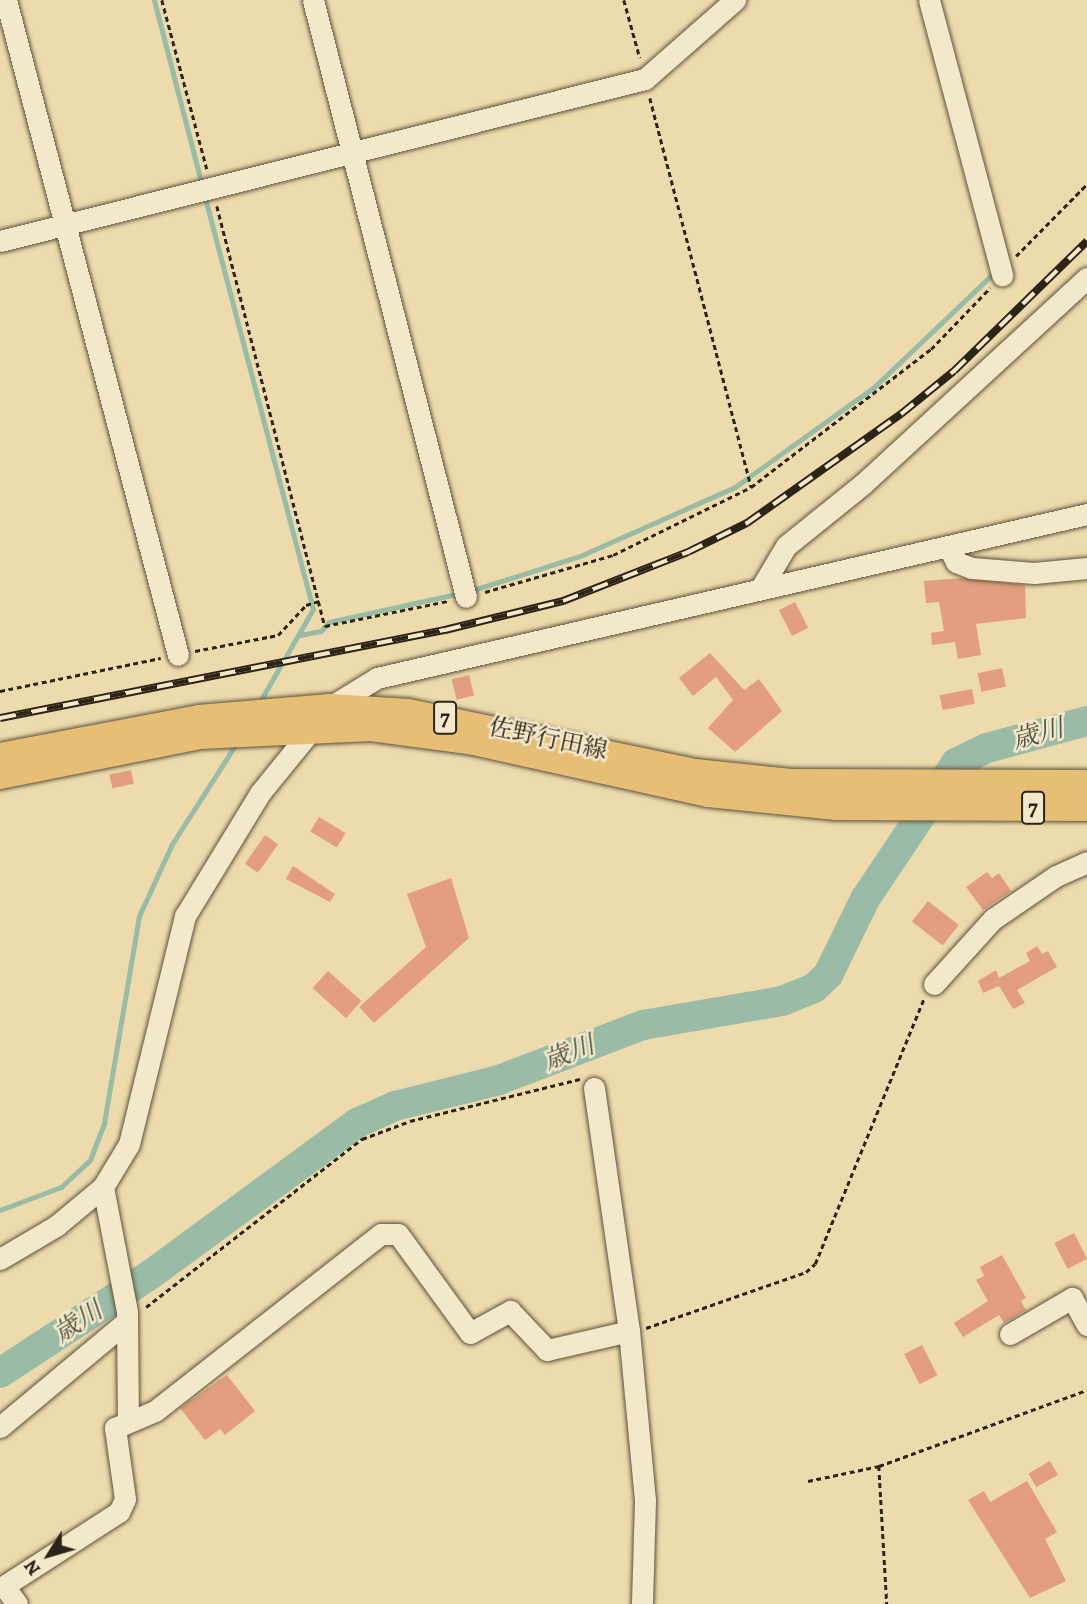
<!DOCTYPE html>
<html>
<head>
<meta charset="utf-8">
<style>
  body { margin:0 }
  #map { position:relative; width:1087px; height:1604px; overflow:hidden; background:#eedbad; font-family:Alegreya,"Noto Serif JP",serif }
  div>[style] { position:absolute }
  [style*='--x'] { left:calc(var(--x)*1px); top:calc(var(--y)*1px); width:calc(var(--w)*1px); rotate:calc(var(--a)*1deg) }
  .stream>* { height:5px; margin:-2.5px; padding:0 2.5px; transform-origin:2.5px; border-radius:2.5px; background:#9abba6 }
  .river>* { height:30px; margin:-15px; padding:0 15px; transform-origin:15px; border-radius:15px; background:#9abba6 }
  .building>* { inset:0; background:#e29e7f; transform-origin:0 0 }
  .path>* { height:2.5px; margin-top:-1.25px; transform-origin:0; background:repeating-linear-gradient(90deg,#2d2418 0 5px,transparent 0 8.5px) }
  .roads { filter:drop-shadow(0 0 2px #5d523d) drop-shadow(0 0 2px #5d523d) }
  .minor>* { height:21px; margin:-10.5px; padding:0 10.5px; transform-origin:10.5px; border-radius:10.5px; background:#f4e8ca }
  .major>* { height:26px; margin:-13px; padding:0 13px; transform-origin:13px; border-radius:13px; background:#e7be76 }
  .rail>* { height:8px; margin-top:-4px; transform-origin:0; background:repeating-linear-gradient(90deg,#f4e8ca 0 16px,#2d2418 0 32px); box-sizing:border-box; border-block:2px solid #2d2418 }
  span { translate:-50% -50%; white-space:nowrap; text-align:center; line-height:1.15; -webkit-text-stroke:5px #f4e8ca; paint-order:stroke }
  .shield-label span { padding:2px 5px; background:#f4e8ca; border:2px solid; border-radius:5px; -webkit-text-stroke-width:0 }
  .shield-label { font-size:23px; color:#2d2418; font-weight:700 }
  .street-label { font-size:24px; color:#2d2418 }
  .water-label { font-size:26px; color:#4e5143; font-style:italic }
  .north { position:absolute; left:14px; top:1520px; width:70px; height:70px; -webkit-text-stroke:5px #f4e8ca; paint-order:stroke; rotate:233deg; font-size:19px; font-weight:700; line-height:28px; text-align:center; color:#2d2418 }
  .north::after { content:''; display:block; margin:auto; width:24px; height:32px; background:#2d2418; clip-path:polygon(50% 0,100% 100%,50% 72%,0 100%) }
</style>
</head>
<body>
<div id="map">
  <div class="stream">
    <i style="--x:154;--y:0;--w:191;--a:75.5"></i>
    <i style="--x:204;--y:194;--w:429;--a:75.3"></i>
    <i style="--x:313;--y:609;--w:111;--a:119.8"></i>
    <i style="--x:470;--y:591;--w:115;--a:-17.7"></i>
    <i style="--x:580;--y:556;--w:170;--a:-24"></i>
    <i style="--x:735;--y:487;--w:170;--a:-35.7"></i>
    <i style="--x:873;--y:388;--w:168;--a:-43.6"></i>
    <i style="--x:300;--y:635;--w:21;--a:-11"></i>
    <i style="--x:321;--y:631;--w:12;--a:-48"></i>
    <i style="--x:329;--y:622;--w:135;--a:-12.4"></i>
    <i style="--x:0;--y:1210;--w:65;--a:-20.7"></i>
    <i style="--x:61;--y:1187;--w:40;--a:-43"></i>
    <i style="--x:90;--y:1160;--w:40;--a:-69"></i>
    <i style="--x:104;--y:1123;--w:210;--a:-80.4"></i>
    <i style="--x:139;--y:916;--w:79;--a:-65.4"></i>
    <i style="--x:172;--y:844;--w:119;--a:-57.4"></i>
  </div>
  <div class="river">
    <i style="--x:0;--y:1373;--w:179;--a:-33.2"></i>
    <i style="--x:150;--y:1275;--w:257;--a:-36.3"></i>
    <i style="--x:357;--y:1123;--w:42;--a:-24.1"></i>
    <i style="--x:395;--y:1106;--w:107;--a:-14"></i>
    <i style="--x:499;--y:1080;--w:154;--a:-20.9"></i>
    <i style="--x:643;--y:1025;--w:141;--a:-9.8"></i>
    <i style="--x:782;--y:1001;--w:35;--a:-22"></i>
    <i style="--x:814;--y:988;--w:19;--a:-43"></i>
    <i style="--x:828;--y:975;--w:85;--a:-64"></i>
    <i style="--x:865;--y:899;--w:164;--a:-56.2"></i>
    <i style="--x:956;--y:763;--w:34;--a:-26"></i>
    <i style="--x:987;--y:748;--w:104;--a:-15.1"></i>
  </div>
  <div class="building">
    <i style="clip-path:polygon(961px 578px,1025px 585px,1026px 618px,976px 624px,981px 655px,958px 659px,955px 642px,932px 645px,931px 633px,944px 631px,939px 602px,926px 603px,924px 581px)"></i>
    <i style="left:795px;top:602px;width:29px;height:18px;rotate:63deg"></i>
    <i style="clip-path:polygon(710px 653px,744px 690px,759px 679px,782px 711px,735px 752px,708px 728px,733px 700px,716px 677px,693px 696px,679px 678px)"></i>
    <i style="left:1002px;top:668px;width:19px;height:25px;rotate:78deg"></i>
    <i style="left:469px;top:675px;width:21px;height:18px;rotate:76deg"></i>
    <i style="left:972px;top:689px;width:15px;height:33px;rotate:79deg"></i>
    <i style="left:131px;top:770px;width:14px;height:22px;rotate:78deg"></i>
    <i style="left:319px;top:817px;width:31px;height:17px;rotate:31deg"></i>
    <i style="left:265px;top:835px;width:16px;height:35px;rotate:35deg"></i>
    <i style="clip-path:polygon(293px 866px,335px 894px,330px 902px,286px 879px)"></i>
    <i style="clip-path:polygon(987px 872px,992px 878px,999px 873px,1011px 891px,983px 910px,966px 887px)"></i>
    <i style="clip-path:polygon(451px 878px,469px 938px,374px 1023px,359px 1007px,426px 947px,407px 894px)"></i>
    <i style="left:928px;top:901px;width:39px;height:26px;rotate:38deg"></i>
    <i style="clip-path:polygon(1037px 946px,1042px 954px,1048px 951px,1057px 967px,1017px 990px,1025px 1003px,1013px 1009px,999px 986px,983px 993px,978px 981px,996px 970px,999px 978px,1030px 961px,1026px 953px)"></i>
    <i style="left:328px;top:971px;width:45px;height:23px;rotate:42deg"></i>
    <i style="left:1074px;top:1233px;width:29px;height:22px;rotate:63deg"></i>
    <i style="clip-path:polygon(1002px 1255px,1026px 1298px,1021px 1301px,1026px 1310px,1004px 1323px,999px 1315px,963px 1337px,954px 1323px,988px 1301px,976px 1280px,984px 1276px,980px 1267px)"></i>
    <i style="left:922px;top:1345px;width:34px;height:20px;rotate:63deg"></i>
    <i style="clip-path:polygon(227px 1375px,255px 1411px,225px 1435px,220px 1429px,205px 1440px,180px 1408px)"></i>
    <i style="left:1050px;top:1461px;width:16px;height:25px;rotate:60deg"></i>
    <i style="clip-path:polygon(1027px 1481px,1057px 1532px,1045px 1539px,1066px 1581px,1030px 1598px,968px 1500px,984px 1491px,990px 1502px)"></i>
  </div>
  <div class="path">
    <i style="--x:162;--y:0;--w:175;--a:75.1"></i>
    <i style="--x:624;--y:0;--w:60;--a:74.6"></i>
    <i style="--x:650;--y:98;--w:402;--a:75.4"></i>
    <i style="--x:217;--y:206;--w:434;--a:75.6"></i>
    <i style="--x:325;--y:626;--w:126;--a:-11.5"></i>
    <i style="--x:1016;--y:256;--w:101;--a:-45.4"></i>
    <i style="--x:485;--y:592;--w:133;--a:-16.1"></i>
    <i style="--x:613;--y:555;--w:154;--a:-26.2"></i>
    <i style="--x:751;--y:487;--w:227;--a:-37.5"></i>
    <i style="--x:931;--y:349;--w:85;--a:-46"></i>
    <i style="--x:195;--y:651;--w:85;--a:-10.9"></i>
    <i style="--x:278;--y:635;--w:41;--a:-47"></i>
    <i style="--x:306;--y:605;--w:14;--a:-17"></i>
    <i style="--x:0;--y:691;--w:164;--a:-11.6"></i>
    <i style="--x:146;--y:1307;--w:274;--a:-37.9"></i>
    <i style="--x:362;--y:1139;--w:51;--a:-20.6"></i>
    <i style="--x:410;--y:1121;--w:175;--a:-13.9"></i>
    <i style="--x:646;--y:1328;--w:170;--a:-19.3"></i>
    <i style="--x:806;--y:1272;--w:12;--a:-42"></i>
    <i style="--x:815;--y:1264;--w:287;--a:-67.7"></i>
    <i style="--x:879;--y:1466;--w:138;--a:86.7"></i>
    <i style="--x:808;--y:1481;--w:73;--a:-11.9"></i>
    <i style="--x:879;--y:1466;--w:221;--a:-20.1"></i>
  </div>
  <div class="roads">
    <div class="minor">
      <i style="--x:6;--y:0;--w:677;--a:75.29"></i>
      <i style="--x:313;--y:0;--w:616;--a:75.63"></i>
      <i style="--x:929;--y:0;--w:285;--a:75.1"></i>
      <i style="--x:0;--y:241;--w:665;--a:-14.1"></i>
      <i style="--x:645;--y:79;--w:120;--a:-41.3"></i>
      <i style="--x:948;--y:546;--w:18;--a:63"></i>
      <i style="--x:956;--y:562;--w:17;--a:21"></i>
      <i style="--x:972;--y:568;--w:62;--a:4.6"></i>
      <i style="--x:1034;--y:573;--w:53;--a:-5.4"></i>
      <i style="--x:761;--y:588;--w:49;--a:-59.2"></i>
      <i style="--x:786;--y:546;--w:100;--a:-38.9"></i>
      <i style="--x:864;--y:483;--w:303;--a:-42.6"></i>
      <i style="--x:934;--y:984;--w:88;--a:-47.8"></i>
      <i style="--x:993;--y:919;--w:76;--a:-34.3"></i>
      <i style="--x:1056;--y:876;--w:34;--a:-24"></i>
      <i style="--x:594;--y:1088;--w:246;--a:81.8"></i>
      <i style="--x:629;--y:1331;--w:171;--a:84.6"></i>
      <i style="--x:645;--y:1501;--w:103;--a:91.7"></i>
      <i style="--x:103;--y:1187;--w:127;--a:79.1"></i>
      <i style="--x:127;--y:1312;--w:106;--a:89.5"></i>
      <i style="--x:0;--y:1259;--w:65;--a:-30.5"></i>
      <i style="--x:56;--y:1226;--w:61;--a:-39.7"></i>
      <i style="--x:103;--y:1187;--w:50;--a:-58.8"></i>
      <i style="--x:129;--y:1144;--w:235;--a:-76.2"></i>
      <i style="--x:185;--y:916;--w:144;--a:-58.6"></i>
      <i style="--x:260;--y:793;--w:111;--a:-50.9"></i>
      <i style="--x:330;--y:707;--w:55;--a:-31.7"></i>
      <i style="--x:377;--y:678;--w:729;--a:-13.01"></i>
      <i style="--x:1010;--y:1334;--w:72;--a:-30.1"></i>
      <i style="--x:1072;--y:1298;--w:31;--a:61"></i>
      <i style="--x:0;--y:1427;--w:164;--a:-39.8"></i>
      <i style="--x:17;--y:1604;--w:22;--a:-126"></i>
      <i style="--x:4;--y:1586;--w:137;--a:-32.8"></i>
      <i style="--x:119;--y:1512;--w:14;--a:-65"></i>
      <i style="--x:125;--y:1499;--w:72;--a:-98"></i>
      <i style="--x:115;--y:1428;--w:43;--a:-23"></i>
      <i style="--x:155;--y:1411;--w:287;--a:-38.1"></i>
      <i style="--x:381;--y:1234;--w:17;--a:0"></i>
      <i style="--x:398;--y:1234;--w:122;--a:54"></i>
      <i style="--x:470;--y:1333;--w:46;--a:-28.8"></i>
      <i style="--x:510;--y:1311;--w:54;--a:46.5"></i>
      <i style="--x:547;--y:1350;--w:84;--a:-13"></i>
    </div>
    <div class="major">
      <i style="--x:0;--y:756;--w:203;--a:-10.8"></i>
      <i style="--x:199;--y:718;--w:131;--a:-4.8"></i>
      <i style="--x:330;--y:707;--w:78;--a:3.7"></i>
      <i style="--x:408;--y:712;--w:293;--a:11.8"></i>
      <i style="--x:695;--y:772;--w:96;--a:6"></i>
      <i style="--x:790;--y:782;--w:297;--a:0.2"></i>
      <i style="--x:0;--y:776;--w:204;--a:-11.3"></i>
      <i style="--x:200;--y:736;--w:171;--a:-2.7"></i>
      <i style="--x:371;--y:728;--w:104;--a:7.7"></i>
      <i style="--x:474;--y:742;--w:240;--a:12.5"></i>
      <i style="--x:708;--y:794;--w:129;--a:5.8"></i>
      <i style="--x:836;--y:807;--w:251;--a:0.2"></i>
    </div>
  </div>
  <div class="rail">
    <i style="--x:0;--y:718;--w:454;--a:-11.2"></i>
    <i style="--x:445;--y:630;--w:122;--a:-13.8"></i>
    <i style="--x:563;--y:601;--w:134;--a:-21.4"></i>
    <i style="--x:688;--y:552;--w:66;--a:-26.2"></i>
    <i style="--x:747;--y:523;--w:189;--a:-35.3"></i>
    <i style="--x:901;--y:414;--w:68;--a:-39.1"></i>
    <i style="--x:954;--y:371;--w:186;--a:-44.3"></i>
  </div>
  <div class="shield-label">
    <span style="left:445px;top:718px">7</span>
    <span style="left:1033px;top:808px">7</span>
  </div>
  <div class="street-label">
    <span style="left:548px;top:739px;rotate:12deg">佐野行田線</span>
  </div>
  <div class="water-label">
    <span style="left:1038px;top:734px;rotate:-15deg">歳川</span>
    <span style="left:569px;top:1053px;rotate:-21deg">歳川</span>
    <span style="left:78px;top:1322px;rotate:-33deg">歳川</span>
  </div>
  <div class="north">N</div>
</div>
</body>
</html>
